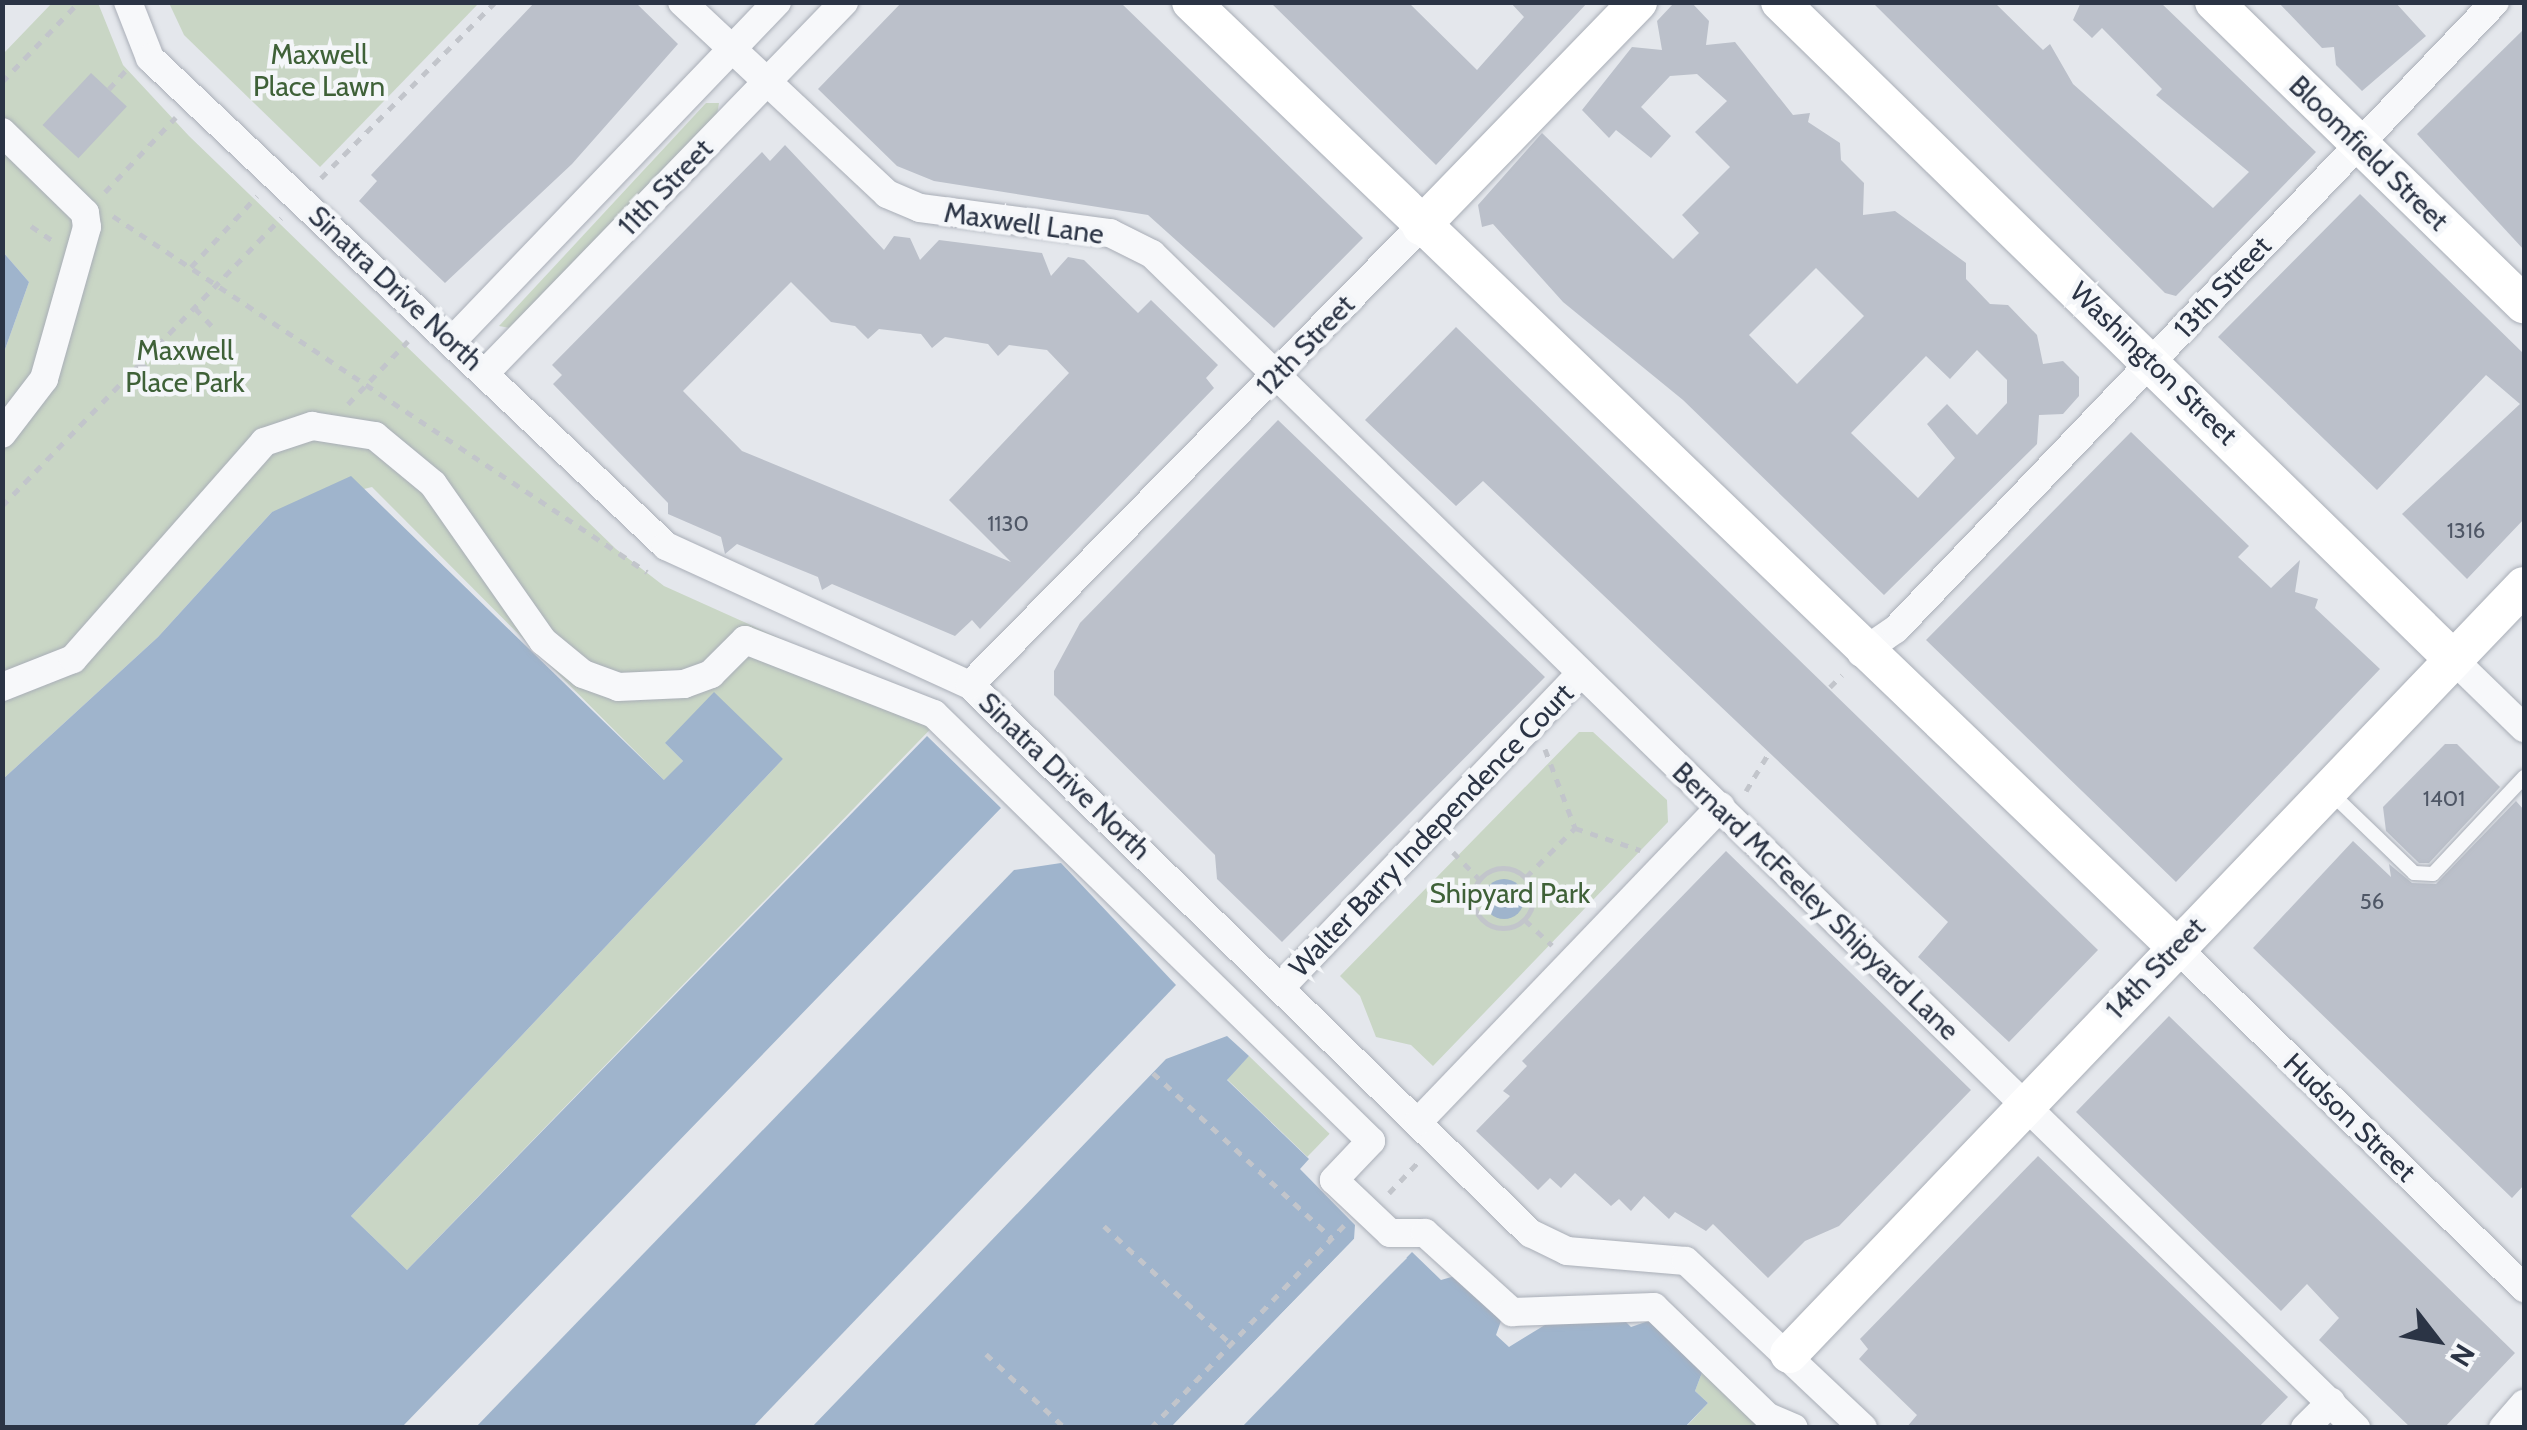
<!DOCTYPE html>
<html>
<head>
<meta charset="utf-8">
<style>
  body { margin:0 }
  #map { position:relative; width:2527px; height:1430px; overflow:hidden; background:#e4e7ec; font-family:Cabin,sans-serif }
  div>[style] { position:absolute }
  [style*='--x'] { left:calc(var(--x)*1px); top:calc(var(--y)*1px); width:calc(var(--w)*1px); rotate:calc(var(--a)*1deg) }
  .green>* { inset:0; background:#c9d6c5; transform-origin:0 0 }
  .water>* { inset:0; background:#9fb4cc }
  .round { border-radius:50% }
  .pier>* { inset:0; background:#e4e7ec }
  .building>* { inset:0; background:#bbc0ca; transform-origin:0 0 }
  .path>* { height:5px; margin-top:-2.5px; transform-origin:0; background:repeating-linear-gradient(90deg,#c2c5cb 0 8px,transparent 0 16px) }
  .path>.ring { margin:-2.5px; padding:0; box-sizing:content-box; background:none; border:5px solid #c2c5cb; border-radius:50% }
  .roads { filter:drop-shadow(0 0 2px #a9aeb7) drop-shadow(0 0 2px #a9aeb7) }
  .lane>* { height:14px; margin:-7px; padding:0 7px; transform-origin:7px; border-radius:7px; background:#f7f8fa }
  .street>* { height:28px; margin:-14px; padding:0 14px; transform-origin:14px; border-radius:14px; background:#f7f8fa }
  .secondary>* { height:38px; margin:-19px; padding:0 19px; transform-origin:19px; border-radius:19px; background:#fff }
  span { translate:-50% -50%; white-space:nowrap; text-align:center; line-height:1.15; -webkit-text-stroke:9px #f4f6f9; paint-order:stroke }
  .number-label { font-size:22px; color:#4f5766 }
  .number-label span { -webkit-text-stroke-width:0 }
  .park-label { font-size:28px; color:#3f6138 }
  .street-label { font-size:28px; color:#2b3445 }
  .frame { position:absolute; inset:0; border:5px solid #2b3445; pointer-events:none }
  .north { position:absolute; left:2387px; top:1290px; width:100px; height:100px; -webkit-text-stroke:8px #f4f6f9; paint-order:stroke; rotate:121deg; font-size:28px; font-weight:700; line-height:40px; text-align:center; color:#2b3445 }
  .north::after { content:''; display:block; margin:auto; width:35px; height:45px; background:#2b3445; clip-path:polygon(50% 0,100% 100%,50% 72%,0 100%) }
</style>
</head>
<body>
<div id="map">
  <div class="green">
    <i style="clip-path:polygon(52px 3px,98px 3px,123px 65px,189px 136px,616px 549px,664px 586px,946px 713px,407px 1270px,351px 1216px,783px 759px,665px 743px,683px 761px,665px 781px,372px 487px,272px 512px,158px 637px,3px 779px,3px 355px,29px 282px,3px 252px,3px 54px)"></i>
    <i style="clip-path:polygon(169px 3px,169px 2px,479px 3px,320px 167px,184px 35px)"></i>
    <i style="clip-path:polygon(706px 103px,719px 103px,717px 115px,510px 328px,499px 326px)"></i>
    <i style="clip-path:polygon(1579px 732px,1593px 732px,1667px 800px,1668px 822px,1433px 1066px,1411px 1045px,1376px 1037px,1360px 996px,1340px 976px)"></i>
    <i style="left:1249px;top:1056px;width:112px;height:32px;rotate:44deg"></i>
    <i style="clip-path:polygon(1706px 1362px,1773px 1428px,1685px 1428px,1708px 1403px,1695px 1391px)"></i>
  </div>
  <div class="water">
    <i style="clip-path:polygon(3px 252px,29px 282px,3px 355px)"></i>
    <i style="clip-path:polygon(351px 476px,664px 780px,683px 761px,665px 743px,714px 692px,783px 759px,351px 1216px,407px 1270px,927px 736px,1001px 808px,402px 1427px,3px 1428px,3px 779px,158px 637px,272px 512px)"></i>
    <i style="clip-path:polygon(1061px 863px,1176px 985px,753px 1427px,476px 1427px,1014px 870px)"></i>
    <i class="round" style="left:1484px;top:879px;width:40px;height:40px"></i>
    <i style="clip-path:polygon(1227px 1036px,1249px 1056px,1227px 1080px,1309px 1159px,1300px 1169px,1355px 1225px,1354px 1239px,1171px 1427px,812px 1427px,1166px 1059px)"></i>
    <i style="clip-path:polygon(1412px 1252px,1441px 1280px,1455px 1276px,1501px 1321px,1496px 1335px,1509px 1347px,1558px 1317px,1617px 1313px,1631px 1327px,1657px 1318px,1706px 1362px,1695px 1391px,1708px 1403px,1685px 1427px,1241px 1428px)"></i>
  </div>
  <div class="pier">
    <i style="clip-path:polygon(1354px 1239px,1359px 1241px,1171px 1427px)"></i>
    <i style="clip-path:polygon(1402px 1256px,1407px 1258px,1236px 1428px,1238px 1424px)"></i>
  </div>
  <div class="building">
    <i style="clip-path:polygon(535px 2px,635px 2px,678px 44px,572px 164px,445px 283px,359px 201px,377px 181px,371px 175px)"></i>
    <i style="clip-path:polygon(902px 2px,1120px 2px,1363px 238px,1274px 328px,1148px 215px,934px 181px,897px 166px,818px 89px)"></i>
    <i style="clip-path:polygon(1270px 2px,1408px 2px,1477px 70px,1524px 17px,1510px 2px,1588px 2px,1436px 165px)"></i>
    <i style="clip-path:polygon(1872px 2px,1994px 2px,2043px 50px,2050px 44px,2073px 84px,2213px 208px,2249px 172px,2156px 95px,2162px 89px,2102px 28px,2092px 38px,2073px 20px,2081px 2px,2160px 2px,2316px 152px,2176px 296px,2165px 293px)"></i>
    <i style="clip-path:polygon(2278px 2px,2395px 2px,2426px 36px,2362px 91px,2336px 65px,2334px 47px,2322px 48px)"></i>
    <i style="clip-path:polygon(evenodd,1692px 3px,1709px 21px,1706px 45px,1735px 42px,1793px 115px,1810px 113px,1808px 122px,1840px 143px,1841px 160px,1864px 183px,1863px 215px,1895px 211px,1966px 263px,1966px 279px,1990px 304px,2008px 305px,2037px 335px,2043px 364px,2063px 361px,2079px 377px,2079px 396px,2063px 414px,2039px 415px,2037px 444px,1884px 595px,1683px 400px,1563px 302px,1493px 224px,1482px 227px,1478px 205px,1542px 133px,1673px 259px,1699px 233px,1682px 215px,1730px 167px,1695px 132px,1727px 101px,1697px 74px,1670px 76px,1641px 107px,1671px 136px,1651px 158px,1616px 130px,1609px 138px,1582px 110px,1632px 47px,1662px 50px,1657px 21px,1673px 4px,1692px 3px,1816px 268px,1864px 316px,1797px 384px,1749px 335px,1816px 268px,1692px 3px,1977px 350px,2007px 380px,2007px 403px,1977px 435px,1947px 404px,1927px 424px,1955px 458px,1918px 498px,1851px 433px,1926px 356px,1950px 379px,1977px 350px)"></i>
    <i style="clip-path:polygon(2524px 29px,2524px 250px,2417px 134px)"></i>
    <i style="left:91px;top:73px;width:49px;height:71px;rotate:43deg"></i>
    <i style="clip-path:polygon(evenodd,785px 145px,884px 250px,894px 236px,910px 238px,920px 260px,939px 240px,1042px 253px,1051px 276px,1068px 257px,1084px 260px,1138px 313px,1151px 300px,1218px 365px,1206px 378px,1214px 388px,980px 629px,972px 620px,955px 636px,832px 584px,822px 590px,818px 577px,737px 544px,725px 554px,721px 537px,668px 514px,668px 503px,553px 384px,562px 375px,552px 365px,762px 152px,770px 161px,785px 145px,791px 282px,831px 322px,855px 326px,868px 339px,879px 329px,921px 334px,932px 348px,945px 337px,988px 344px,998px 356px,1009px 345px,1047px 350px,1069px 373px,949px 500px,1011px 562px,742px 451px,683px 391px,791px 282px)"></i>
    <i style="clip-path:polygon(2360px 194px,2524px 354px,2524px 519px,2467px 579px,2402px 514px,2520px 404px,2486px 375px,2377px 490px,2218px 337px)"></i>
    <i style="clip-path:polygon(1456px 327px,2098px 950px,2009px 1042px,1918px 957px,1948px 922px,1914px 890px,1483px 481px,1456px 506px,1365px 420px)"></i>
    <i style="clip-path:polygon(1278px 420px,1545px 677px,1282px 942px,1217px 879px,1215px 855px,1054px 695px,1054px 671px,1080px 623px)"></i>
    <i style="clip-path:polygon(2131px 432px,2249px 546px,2238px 557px,2271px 588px,2300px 560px,2295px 592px,2318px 599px,2315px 608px,2380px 669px,2176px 882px,1926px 640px)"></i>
    <i style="clip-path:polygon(2445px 744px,2457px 744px,2500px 787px,2429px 863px,2419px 863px,2386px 831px,2383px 807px)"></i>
    <i style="clip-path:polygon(2516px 801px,2524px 810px,2524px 1185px,2512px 1198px,2253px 948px,2353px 841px,2391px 877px,2389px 864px,2412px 883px,2436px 884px)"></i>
    <i style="clip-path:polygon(1726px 851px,1971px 1090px,1839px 1226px,1805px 1241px,1768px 1278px,1713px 1224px,1706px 1231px,1675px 1212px,1669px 1219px,1644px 1196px,1631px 1211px,1619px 1199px,1611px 1206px,1575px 1173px,1561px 1188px,1550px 1178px,1538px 1190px,1476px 1131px,1510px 1096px,1503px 1091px,1527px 1066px,1522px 1061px)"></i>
    <i style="clip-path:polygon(2169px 1016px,2515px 1353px,2444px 1428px,2411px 1428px,2319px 1340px,2339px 1318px,2307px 1284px,2281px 1311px,2076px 1112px)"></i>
    <i style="clip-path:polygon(2038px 1156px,2288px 1397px,2258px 1428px,1906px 1428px,1917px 1415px,1859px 1359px,1868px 1349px,1860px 1339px)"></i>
  </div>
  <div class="path">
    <i style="--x:2;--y:82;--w:111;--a:-46.1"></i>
    <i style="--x:109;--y:89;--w:27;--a:-48"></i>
    <i style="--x:321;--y:178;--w:247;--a:-45.3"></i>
    <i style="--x:105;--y:192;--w:103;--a:-46.6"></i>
    <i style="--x:113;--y:216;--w:642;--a:33.69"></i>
    <i style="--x:31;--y:226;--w:27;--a:34"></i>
    <i style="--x:191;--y:267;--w:97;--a:-47.1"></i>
    <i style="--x:195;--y:308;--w:25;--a:47"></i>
    <i style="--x:142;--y:364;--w:22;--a:43"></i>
    <i style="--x:348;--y:404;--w:87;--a:-46.4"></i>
    <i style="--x:2;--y:506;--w:401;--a:-45.9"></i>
    <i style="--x:1830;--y:687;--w:17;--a:-45"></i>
    <i style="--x:1545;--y:749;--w:85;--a:69.2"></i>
    <i style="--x:1575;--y:828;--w:69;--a:18.7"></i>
    <i style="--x:1746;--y:791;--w:41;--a:-59"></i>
    <i style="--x:1453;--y:852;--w:37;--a:46"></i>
    <i class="ring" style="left:1473px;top:868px;width:55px;height:55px"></i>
    <i style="--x:1526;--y:877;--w:69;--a:-45"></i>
    <i style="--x:1525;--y:920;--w:37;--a:43"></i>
    <i style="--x:1153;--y:1073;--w:243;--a:42.7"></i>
    <i style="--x:1389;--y:1193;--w:44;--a:-46.8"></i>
    <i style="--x:1104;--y:1226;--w:173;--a:42.9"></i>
    <i style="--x:986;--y:1354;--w:108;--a:43.1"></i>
    <i style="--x:1151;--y:1428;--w:280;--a:-46.4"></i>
  </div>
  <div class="roads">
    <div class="lane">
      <i style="--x:2331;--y:793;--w:115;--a:43.9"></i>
      <i style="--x:2414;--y:873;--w:19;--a:3"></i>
      <i style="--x:2433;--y:874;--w:133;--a:-46.8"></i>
    </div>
    <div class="street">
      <i style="--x:128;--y:2;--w:60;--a:68.6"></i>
      <i style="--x:150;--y:58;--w:710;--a:43.4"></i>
      <i style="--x:666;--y:546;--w:334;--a:24.6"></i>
      <i style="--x:970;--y:685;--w:784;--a:44.38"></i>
      <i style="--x:1530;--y:1233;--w:41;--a:25.9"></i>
      <i style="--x:1567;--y:1251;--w:119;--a:4.8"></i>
      <i style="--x:1686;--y:1261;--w:243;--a:43.3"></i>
      <i style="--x:682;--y:2;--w:281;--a:43.1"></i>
      <i style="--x:887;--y:194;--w:36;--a:23"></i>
      <i style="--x:920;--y:208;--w:192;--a:7.5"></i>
      <i style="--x:1110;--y:233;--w:47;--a:26.6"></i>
      <i style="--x:1152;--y:254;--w:1682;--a:44.28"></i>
      <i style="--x:2;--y:132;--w:116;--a:44.3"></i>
      <i style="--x:85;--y:213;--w:14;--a:82"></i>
      <i style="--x:87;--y:227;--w:158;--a:105.8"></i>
      <i style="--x:44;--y:379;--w:69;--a:127.4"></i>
      <i style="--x:451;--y:342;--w:471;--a:-46.2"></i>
      <i style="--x:486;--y:372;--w:515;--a:-45.94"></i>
      <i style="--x:1861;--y:653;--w:42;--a:-34.4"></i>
      <i style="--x:1896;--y:629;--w:867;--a:-46.31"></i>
      <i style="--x:2453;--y:659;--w:99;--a:44.2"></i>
      <i style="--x:970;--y:685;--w:643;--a:-45.5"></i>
      <i style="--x:2;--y:687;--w:76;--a:-21.5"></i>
      <i style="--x:73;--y:659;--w:289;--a:-48.6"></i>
      <i style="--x:264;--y:442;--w:51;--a:-18.4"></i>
      <i style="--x:312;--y:426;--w:64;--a:9"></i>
      <i style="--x:375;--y:436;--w:75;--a:39.6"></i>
      <i style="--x:433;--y:484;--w:192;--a:55"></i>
      <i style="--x:543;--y:641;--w:52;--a:39.5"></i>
      <i style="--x:583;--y:674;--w:37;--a:20"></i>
      <i style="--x:618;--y:687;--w:66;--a:-2.6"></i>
      <i style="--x:684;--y:684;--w:29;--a:-20"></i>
      <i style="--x:711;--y:674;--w:48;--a:-45"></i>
      <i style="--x:745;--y:640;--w:203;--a:21.4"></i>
      <i style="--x:934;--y:714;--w:611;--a:44.34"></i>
      <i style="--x:1371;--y:1141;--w:54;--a:133.5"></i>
      <i style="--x:1334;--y:1180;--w:77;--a:43.4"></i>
      <i style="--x:1390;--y:1233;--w:35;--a:0"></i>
      <i style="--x:1425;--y:1233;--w:118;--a:42.2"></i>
      <i style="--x:1512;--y:1312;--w:142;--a:-2"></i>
      <i style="--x:1654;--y:1307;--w:158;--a:44"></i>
      <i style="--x:1768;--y:1417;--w:28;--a:23"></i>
      <i style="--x:2175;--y:946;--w:489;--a:44.4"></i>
      <i style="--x:1282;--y:986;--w:430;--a:-46.3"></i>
      <i style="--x:1419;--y:1121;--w:436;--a:-46.2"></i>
      <i style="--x:2305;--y:1428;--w:37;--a:-45"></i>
      <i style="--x:2503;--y:1428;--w:32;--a:-49"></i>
    </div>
    <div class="secondary">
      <i style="--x:1191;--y:2;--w:1364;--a:43.81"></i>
      <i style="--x:1780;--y:2;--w:941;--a:44.31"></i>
      <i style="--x:2214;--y:2;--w:433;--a:44.3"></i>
      <i style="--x:1421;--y:226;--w:312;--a:-45.9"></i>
      <i style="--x:1789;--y:1354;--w:1063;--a:-46.26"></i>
    </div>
  </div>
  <div class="number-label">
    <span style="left:1008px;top:524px">1130</span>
    <span style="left:2466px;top:531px">1316</span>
    <span style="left:2444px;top:799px">1401</span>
    <span style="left:2372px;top:902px">56</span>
  </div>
  <div class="park-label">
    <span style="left:319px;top:70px">Maxwell<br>Place Lawn</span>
    <span style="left:185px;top:366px">Maxwell<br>Place Park</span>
    <span style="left:1510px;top:893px">Shipyard Park</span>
  </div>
  <div class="street-label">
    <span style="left:2369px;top:153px;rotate:44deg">Bloomfield Street</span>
    <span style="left:665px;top:187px;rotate:-46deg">11th Street</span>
    <span style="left:1024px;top:223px;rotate:8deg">Maxwell Lane</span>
    <span style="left:2222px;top:287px;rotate:-47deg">13th Street</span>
    <span style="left:396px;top:288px;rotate:43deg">Sinatra Drive North</span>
    <span style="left:1305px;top:345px;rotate:-46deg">12th Street</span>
    <span style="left:2154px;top:363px;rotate:44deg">Washington Street</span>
    <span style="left:1065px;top:776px;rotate:44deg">Sinatra Drive North</span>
    <span style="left:1431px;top:830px;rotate:-46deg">Walter Barry Independence Court</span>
    <span style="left:1816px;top:901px;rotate:44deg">Bernard McFeeley Shipyard Lane</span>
    <span style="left:2155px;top:968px;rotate:-46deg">14th Street</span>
    <span style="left:2350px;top:1117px;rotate:44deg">Hudson Street</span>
  </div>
  <div class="frame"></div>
  <div class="north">N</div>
</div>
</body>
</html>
